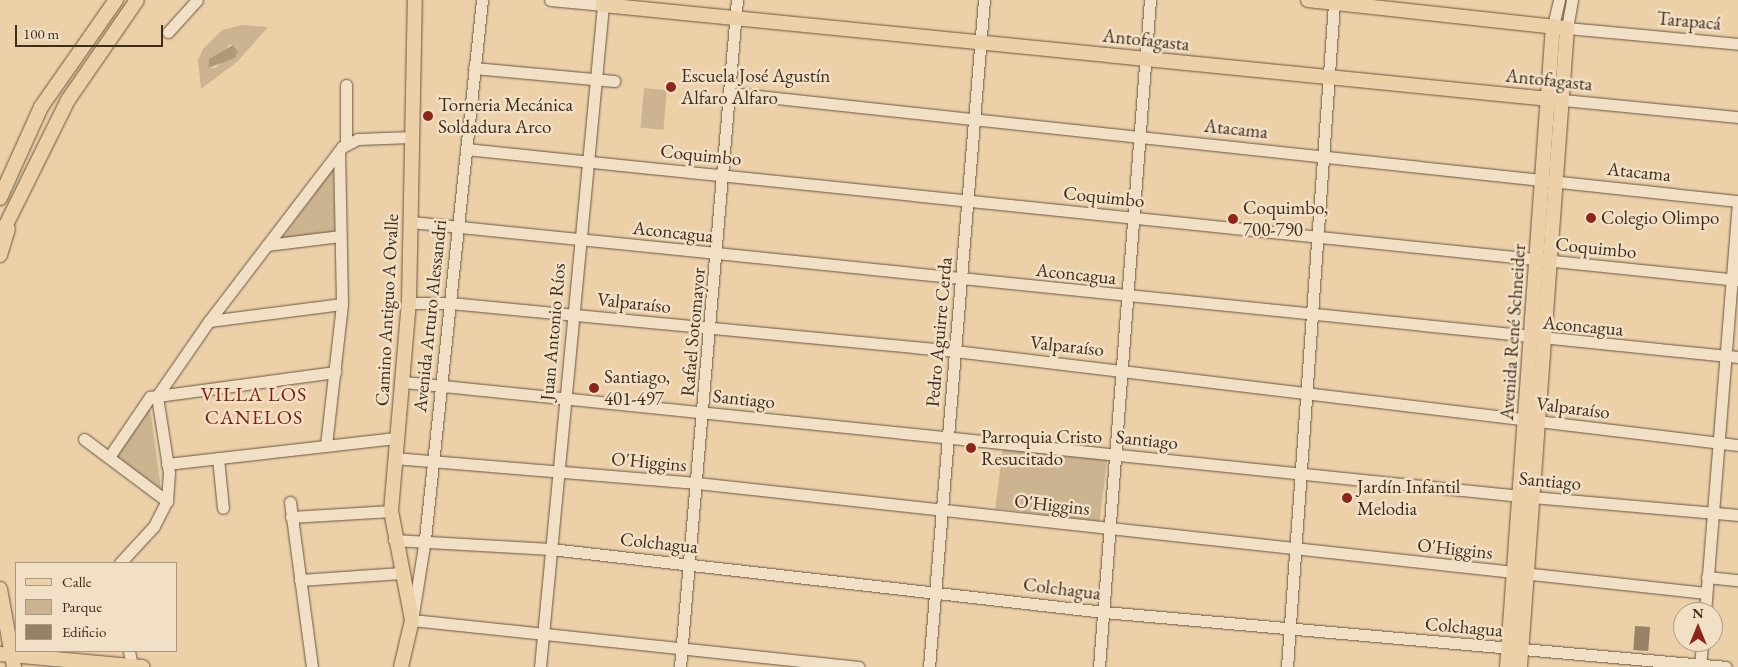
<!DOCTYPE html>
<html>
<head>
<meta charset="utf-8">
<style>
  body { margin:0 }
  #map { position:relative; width:1738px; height:667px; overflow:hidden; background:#ebd0a8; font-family:"EB Garamond",serif }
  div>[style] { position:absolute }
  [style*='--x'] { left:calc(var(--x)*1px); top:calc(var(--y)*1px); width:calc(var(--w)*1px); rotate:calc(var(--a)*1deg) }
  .green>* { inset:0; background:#cdb490; transform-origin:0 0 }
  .water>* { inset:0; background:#b09979 }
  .building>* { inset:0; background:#978265; transform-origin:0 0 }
  .roads { filter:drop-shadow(0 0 1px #685640) drop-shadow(0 0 1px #685640) }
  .minor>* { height:11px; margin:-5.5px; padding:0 5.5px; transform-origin:5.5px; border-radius:5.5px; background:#f2e0c6 }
  .major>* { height:14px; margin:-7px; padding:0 7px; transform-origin:7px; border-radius:7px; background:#ebd0a8 }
  .dots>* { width:14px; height:14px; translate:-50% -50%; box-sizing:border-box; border:2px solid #f2e0c6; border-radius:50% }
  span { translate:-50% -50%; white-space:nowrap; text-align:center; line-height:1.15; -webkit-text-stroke:5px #f2e0c6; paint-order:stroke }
  .street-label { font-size:19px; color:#3c2d1d }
  .poi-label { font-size:19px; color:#3c2d1d }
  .left { translate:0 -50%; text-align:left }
  .neighbourhood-label { font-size:20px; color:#7a1f14; letter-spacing:1px }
  .legend { position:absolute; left:15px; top:562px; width:162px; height:90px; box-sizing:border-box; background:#f2e0c6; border:1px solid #a99882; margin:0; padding:6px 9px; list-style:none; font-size:15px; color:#3c2d1d }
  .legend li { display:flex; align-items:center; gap:10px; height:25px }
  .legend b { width:25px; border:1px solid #a99882 }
  .north { position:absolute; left:1673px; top:602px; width:50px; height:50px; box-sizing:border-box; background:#f2e0c6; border:1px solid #a99882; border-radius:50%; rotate:0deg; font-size:14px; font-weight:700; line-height:20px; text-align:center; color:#3c2d1d }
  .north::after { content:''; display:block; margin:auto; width:18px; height:22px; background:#8f2418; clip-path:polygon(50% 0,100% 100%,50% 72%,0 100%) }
  .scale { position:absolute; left:15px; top:25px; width:148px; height:22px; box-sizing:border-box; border:2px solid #3c2d1d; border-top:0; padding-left:6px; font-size:15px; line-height:18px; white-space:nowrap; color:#3c2d1d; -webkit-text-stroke:4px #f2e0c6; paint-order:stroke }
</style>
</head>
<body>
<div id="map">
  <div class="green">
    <i style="clip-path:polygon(evenodd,242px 25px,268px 27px,238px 61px,201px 89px,198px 60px,203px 49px,222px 30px,242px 25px,230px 44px,237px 48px,237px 55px,224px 60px,215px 68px,208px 68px,209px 59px,222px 54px,230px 44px)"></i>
    <i style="left:644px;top:88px;width:23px;height:40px;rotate:5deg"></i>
    <i style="clip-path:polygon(333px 168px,335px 230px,329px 235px,280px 241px)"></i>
    <i style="clip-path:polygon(150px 408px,161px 489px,118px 458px,118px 451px)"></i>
    <i style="left:1003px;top:446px;width:105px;height:63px;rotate:7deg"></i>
  </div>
  <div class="water">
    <i style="clip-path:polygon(233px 45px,238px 51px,235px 58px,208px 68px,209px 59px)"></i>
  </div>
  <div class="building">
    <i style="left:1635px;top:626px;width:15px;height:24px;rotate:4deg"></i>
  </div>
  <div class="roads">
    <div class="minor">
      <i style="--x:482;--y:0;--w:542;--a:96.04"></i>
      <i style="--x:425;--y:539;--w:82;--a:99.1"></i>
      <i style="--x:412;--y:620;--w:449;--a:6"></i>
      <i style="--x:1572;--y:0;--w:28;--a:100"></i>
      <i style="--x:1567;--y:28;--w:172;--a:5.3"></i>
      <i style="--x:1553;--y:26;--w:27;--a:-77"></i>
      <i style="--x:168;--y:32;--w:43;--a:-47.8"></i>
      <i style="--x:474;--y:68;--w:141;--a:5.3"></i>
      <i style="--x:730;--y:93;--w:1014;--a:6.12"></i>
      <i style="--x:1553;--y:99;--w:186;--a:5.6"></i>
      <i style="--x:346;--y:144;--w:59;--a:-90"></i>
      <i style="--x:466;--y:149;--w:1279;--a:5.88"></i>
      <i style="--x:411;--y:222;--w:1334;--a:5.81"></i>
      <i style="--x:267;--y:245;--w:74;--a:-7"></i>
      <i style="--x:409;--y:303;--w:41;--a:0"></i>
      <i style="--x:450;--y:303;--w:507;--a:5.43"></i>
      <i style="--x:955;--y:351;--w:789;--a:6.85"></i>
      <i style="--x:209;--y:321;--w:134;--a:-7.3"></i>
      <i style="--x:404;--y:382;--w:1123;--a:5.83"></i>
      <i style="--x:1521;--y:496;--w:218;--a:5"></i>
      <i style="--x:84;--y:439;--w:104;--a:36.8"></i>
      <i style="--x:326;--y:445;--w:142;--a:-83.5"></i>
      <i style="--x:342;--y:304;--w:153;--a:-91.1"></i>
      <i style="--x:109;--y:457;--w:73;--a:-55.7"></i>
      <i style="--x:150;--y:397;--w:187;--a:-7.7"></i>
      <i style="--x:218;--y:458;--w:50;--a:84.3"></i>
      <i style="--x:394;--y:458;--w:304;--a:4.7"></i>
      <i style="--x:697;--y:483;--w:1015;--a:6.22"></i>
      <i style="--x:167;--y:464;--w:230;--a:-6.5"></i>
      <i style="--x:290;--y:502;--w:166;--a:82.4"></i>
      <i style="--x:291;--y:517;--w:100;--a:-3.4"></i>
      <i style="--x:394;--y:540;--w:157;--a:3.3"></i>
      <i style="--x:551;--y:549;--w:557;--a:6.5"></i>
      <i style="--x:1104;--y:612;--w:624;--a:5.05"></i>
      <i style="--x:120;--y:563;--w:50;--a:-47.4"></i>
      <i style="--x:154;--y:526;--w:28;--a:-63"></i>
      <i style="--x:167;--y:501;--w:28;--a:-86"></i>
      <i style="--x:169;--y:473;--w:78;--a:-98.9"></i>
      <i style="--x:157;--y:396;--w:91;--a:-55.3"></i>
      <i style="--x:209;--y:321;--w:219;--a:-52.6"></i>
      <i style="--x:342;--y:147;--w:18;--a:-27"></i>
      <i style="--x:358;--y:139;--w:54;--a:-2.1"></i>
      <i style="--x:1707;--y:577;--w:31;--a:6"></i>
      <i style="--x:300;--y:580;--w:101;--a:-4"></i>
      <i style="--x:1705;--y:612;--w:407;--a:-85.4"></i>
      <i style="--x:129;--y:651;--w:15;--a:79"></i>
      <i style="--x:540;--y:667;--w:665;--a:-84.56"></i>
      <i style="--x:603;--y:5;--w:53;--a:-174.6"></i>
      <i style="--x:680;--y:667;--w:669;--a:-85.12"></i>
      <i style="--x:929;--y:667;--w:669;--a:-85.29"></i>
      <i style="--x:1099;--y:667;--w:669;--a:-85.63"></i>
      <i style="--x:1287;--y:667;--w:666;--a:-85.95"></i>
      <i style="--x:1700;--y:667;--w:25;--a:-85"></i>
    </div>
    <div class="major">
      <i style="--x:603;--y:0;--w:5;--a:90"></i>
      <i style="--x:603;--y:5;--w:951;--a:5.67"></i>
      <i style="--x:1308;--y:0;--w:261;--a:6.2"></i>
      <i style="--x:1567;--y:28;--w:641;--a:94.21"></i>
      <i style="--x:0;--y:198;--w:100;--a:-65.7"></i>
      <i style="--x:41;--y:107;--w:131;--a:-55"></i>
      <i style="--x:0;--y:237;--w:153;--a:-63.6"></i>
      <i style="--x:68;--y:100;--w:121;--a:-55.4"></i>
      <i style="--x:0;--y:255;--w:27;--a:-73"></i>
      <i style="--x:0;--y:589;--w:79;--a:79.8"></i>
      <i style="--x:0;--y:654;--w:143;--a:5.2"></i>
      <i style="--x:401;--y:667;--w:48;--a:-76.8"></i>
      <i style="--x:412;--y:620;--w:111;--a:-100.9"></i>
      <i style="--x:391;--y:511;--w:209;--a:-85.1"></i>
      <i style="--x:409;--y:303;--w:303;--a:-88.9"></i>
      <i style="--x:1507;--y:667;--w:643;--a:-85.9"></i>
    </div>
  </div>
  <div class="dots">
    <i style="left:671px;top:87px;background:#8f2418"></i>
    <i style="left:428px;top:116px;background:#8f2418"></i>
    <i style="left:1591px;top:218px;background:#8f2418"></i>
    <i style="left:1233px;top:219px;background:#8f2418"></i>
    <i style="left:594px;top:388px;background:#8f2418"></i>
    <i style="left:971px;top:448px;background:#8f2418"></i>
    <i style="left:1347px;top:498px;background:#8f2418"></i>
  </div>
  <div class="street-label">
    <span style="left:1689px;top:21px;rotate:5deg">Tarapacá</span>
    <span style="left:1146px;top:40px;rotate:6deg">Antofagasta</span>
    <span style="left:1549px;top:80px;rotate:6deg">Antofagasta</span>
    <span style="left:1236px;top:129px;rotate:6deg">Atacama</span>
    <span style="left:701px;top:155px;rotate:6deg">Coquimbo</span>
    <span style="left:1639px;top:172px;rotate:6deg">Atacama</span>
    <span style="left:1104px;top:197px;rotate:6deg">Coquimbo</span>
    <span style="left:673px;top:232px;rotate:6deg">Aconcagua</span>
    <span style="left:1596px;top:248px;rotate:6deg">Coquimbo</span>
    <span style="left:1076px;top:274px;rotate:6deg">Aconcagua</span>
    <span style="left:634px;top:303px;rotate:6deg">Valparaíso</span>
    <span style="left:387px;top:310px;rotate:-87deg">Camino Antiguo A Ovalle</span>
    <span style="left:430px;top:316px;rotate:-84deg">Avenida Arturo Alessandri</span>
    <span style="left:1583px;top:326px;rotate:5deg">Aconcagua</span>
    <span style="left:553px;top:332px;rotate:-85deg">Juan Antonio Ríos</span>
    <span style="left:693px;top:332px;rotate:-85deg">Rafael Sotomayor</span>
    <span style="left:939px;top:332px;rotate:-85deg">Pedro Aguirre Cerda</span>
    <span style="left:1513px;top:332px;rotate:-86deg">Avenida René Schneider</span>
    <span style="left:1067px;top:346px;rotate:6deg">Valparaíso</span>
    <span style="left:744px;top:399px;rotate:6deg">Santiago</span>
    <span style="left:1573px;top:408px;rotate:7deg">Valparaíso</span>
    <span style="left:1147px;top:440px;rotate:6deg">Santiago</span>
    <span style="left:649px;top:462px;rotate:5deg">O'Higgins</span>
    <span style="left:1550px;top:481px;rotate:5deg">Santiago</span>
    <span style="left:1052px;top:505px;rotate:6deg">O'Higgins</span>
    <span style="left:659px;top:543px;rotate:6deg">Colchagua</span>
    <span style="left:1455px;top:549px;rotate:6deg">O'Higgins</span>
    <span style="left:1062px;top:589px;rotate:7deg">Colchagua</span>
    <span style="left:1464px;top:627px;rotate:5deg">Colchagua</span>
  </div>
  <div class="poi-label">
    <span class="left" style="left:681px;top:87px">Escuela José Agustín<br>Alfaro Alfaro</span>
    <span class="left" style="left:438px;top:116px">Torneria Mecánica<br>Soldadura Arco</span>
    <span class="left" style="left:1243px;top:219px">Coquimbo,<br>700-790</span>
    <span class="left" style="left:1601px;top:218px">Colegio Olimpo</span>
    <span class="left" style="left:604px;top:388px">Santiago,<br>401-497</span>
    <span class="left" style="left:981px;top:448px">Parroquia Cristo<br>Resucitado</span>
    <span class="left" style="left:1357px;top:498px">Jardín Infantil<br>Melodia</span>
  </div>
  <div class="neighbourhood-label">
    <span style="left:254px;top:406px">VILLA LOS<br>CANELOS</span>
  </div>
  <ul class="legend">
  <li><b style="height:6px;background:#ebd0a8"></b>Calle</li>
  <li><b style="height:14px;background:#cdb490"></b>Parque</li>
  <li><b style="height:14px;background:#978265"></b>Edificio</li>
  </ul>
  <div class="north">N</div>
  <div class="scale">100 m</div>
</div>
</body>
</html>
